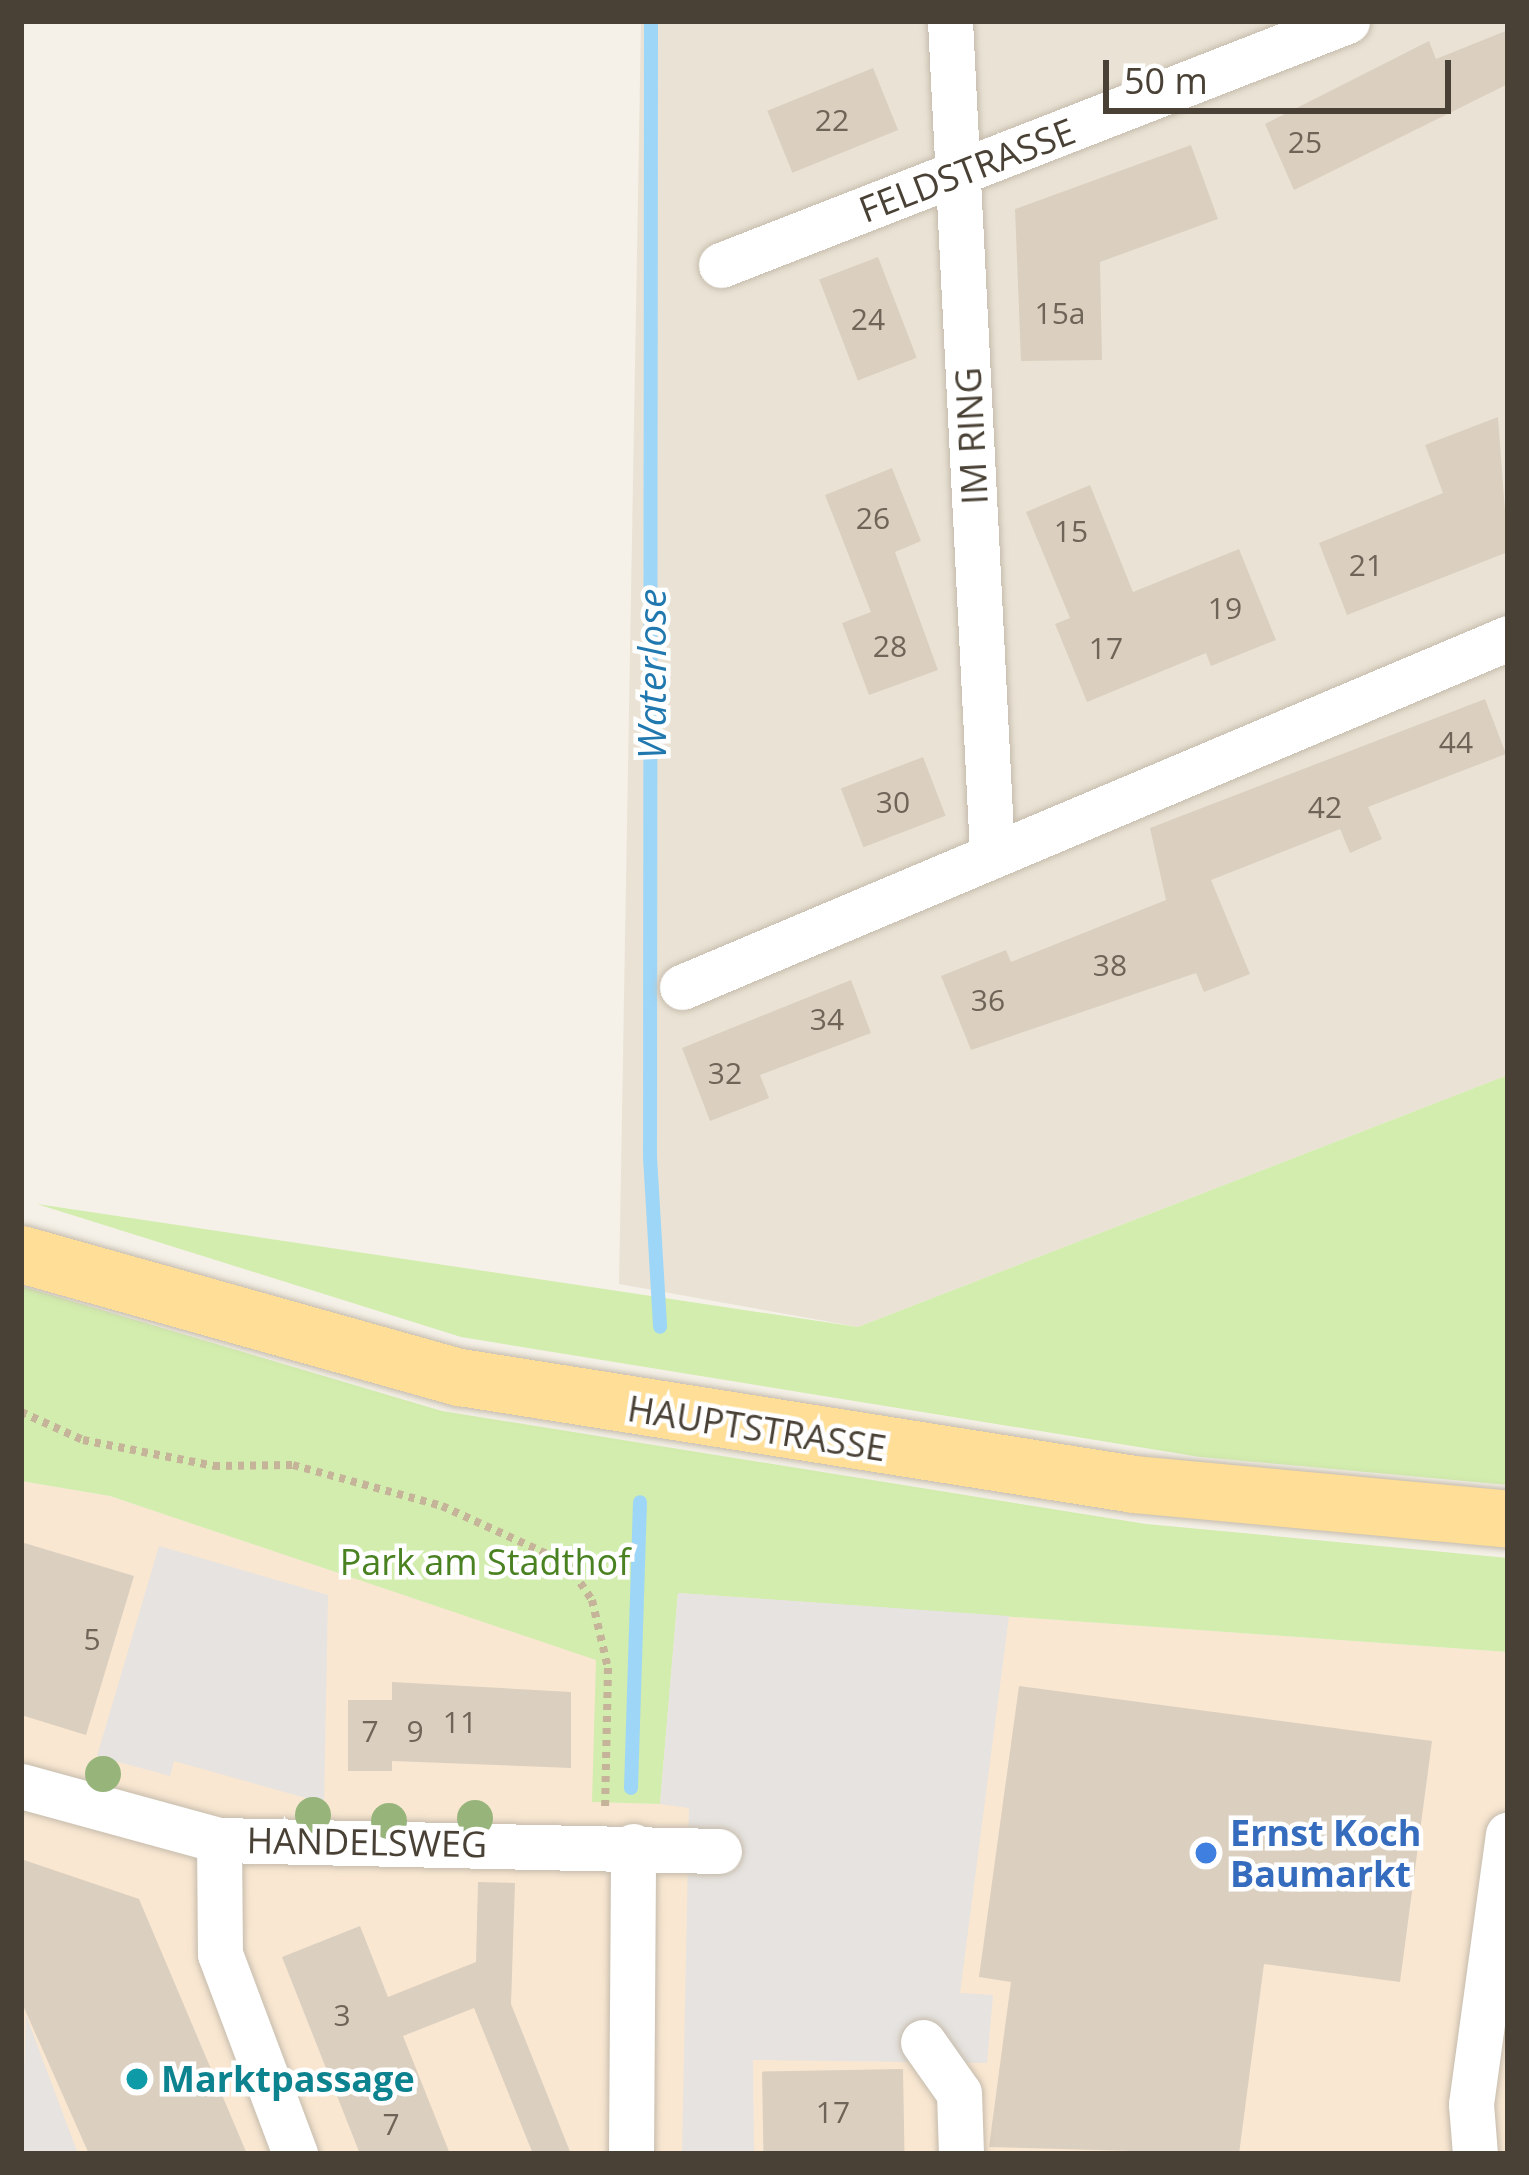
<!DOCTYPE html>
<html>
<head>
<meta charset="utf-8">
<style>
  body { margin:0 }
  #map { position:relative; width:1529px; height:2175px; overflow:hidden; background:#f5f1e8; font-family:"Open Sans",sans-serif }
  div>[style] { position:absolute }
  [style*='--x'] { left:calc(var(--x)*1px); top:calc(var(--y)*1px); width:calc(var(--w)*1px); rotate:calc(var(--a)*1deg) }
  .residential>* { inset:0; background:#eae3d5 }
  .commercial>* { inset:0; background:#f9e7d1 }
  .green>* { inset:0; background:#d2edad }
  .parking>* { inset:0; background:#e6e3e0 }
  .stream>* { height:14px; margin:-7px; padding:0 7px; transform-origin:7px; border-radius:7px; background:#9ed6f7 }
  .building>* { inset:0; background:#dbcfbf; transform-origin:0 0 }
  .path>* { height:8px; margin-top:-4px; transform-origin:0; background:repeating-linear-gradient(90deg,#c5b499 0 6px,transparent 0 12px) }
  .roads { filter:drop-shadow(0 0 3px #c5bbac) drop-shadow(0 0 3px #c5bbac) }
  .minor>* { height:45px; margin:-22.5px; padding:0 22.5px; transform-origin:22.5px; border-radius:22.5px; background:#fff }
  .major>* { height:57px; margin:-28.5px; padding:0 28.5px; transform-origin:28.5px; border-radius:28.5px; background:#ffde97 }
  .trees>* { width:36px; height:36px; margin:-18px; border-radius:50%; background:#97b47b }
  .dots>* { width:33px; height:33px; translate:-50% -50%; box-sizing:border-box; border:6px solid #fff; border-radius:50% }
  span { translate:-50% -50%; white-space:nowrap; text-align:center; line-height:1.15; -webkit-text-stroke:9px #fff; paint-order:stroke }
  .number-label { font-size:30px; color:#6e6458 }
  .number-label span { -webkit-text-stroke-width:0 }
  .street-label { font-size:36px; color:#494135 }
  .park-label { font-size:36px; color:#4a8222 }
  .shop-label { font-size:36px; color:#366cbe; font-weight:700 }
  .left { translate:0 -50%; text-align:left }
  .culture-label { font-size:36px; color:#0d838f; font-weight:700 }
  .water-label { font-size:39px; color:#2178af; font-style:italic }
  .frame { position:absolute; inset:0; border:24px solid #494135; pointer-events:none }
  .scale { position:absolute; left:1103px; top:60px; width:348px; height:54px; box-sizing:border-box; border:6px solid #494135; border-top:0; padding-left:15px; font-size:36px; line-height:42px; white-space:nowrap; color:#494135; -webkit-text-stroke:9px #fff; paint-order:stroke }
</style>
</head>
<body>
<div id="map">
  <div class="residential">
    <i style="clip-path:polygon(641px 21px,1508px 21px,1508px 1075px,858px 1327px,619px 1284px)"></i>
  </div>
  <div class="commercial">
    <i style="clip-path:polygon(21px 1481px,110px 1496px,597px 1660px,593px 1802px,660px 1804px,678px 1593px,1508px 1652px,1508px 2154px,21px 2154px)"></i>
  </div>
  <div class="green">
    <i style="clip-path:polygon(1508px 1075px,1508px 1485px,1200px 1457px,461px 1337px,37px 1204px,858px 1327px)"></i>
    <i style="clip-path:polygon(21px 1286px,442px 1411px,1146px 1524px,1508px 1558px,1508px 1652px,678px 1593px,660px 1804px,592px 1802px,596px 1660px,110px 1496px,21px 1481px)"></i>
  </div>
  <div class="parking">
    <i style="clip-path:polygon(159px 1546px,328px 1595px,324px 1803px,174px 1761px,170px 1776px,97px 1756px)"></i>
    <i style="clip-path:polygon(678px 1593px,1009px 1616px,960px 1993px,993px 1995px,987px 2063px,753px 2060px,754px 2154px,682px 2154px,689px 1808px,660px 1804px)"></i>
    <i style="clip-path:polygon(26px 2015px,78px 2154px,21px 2154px)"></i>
  </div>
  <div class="stream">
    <i style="--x:651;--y:21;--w:1136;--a:90.05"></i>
    <i style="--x:650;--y:1157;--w:170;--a:86.6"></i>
    <i style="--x:631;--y:1788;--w:286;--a:-88.2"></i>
  </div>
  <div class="building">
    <i style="clip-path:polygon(1508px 30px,1508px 84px,1294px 190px,1265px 124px,1429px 41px,1436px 59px)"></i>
    <i style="left:873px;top:68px;width:67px;height:114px;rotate:68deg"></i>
    <i style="clip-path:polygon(1191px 145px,1218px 219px,1100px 262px,1102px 360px,1021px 361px,1015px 209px)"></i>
    <i style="left:878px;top:257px;width:108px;height:63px;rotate:69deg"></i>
    <i style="clip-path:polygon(1498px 417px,1508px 552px,1347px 615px,1319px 543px,1443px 493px,1425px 445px)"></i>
    <i style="clip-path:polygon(892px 468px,921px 541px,895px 552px,938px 670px,869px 695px,842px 623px,871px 612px,825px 495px)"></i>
    <i style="clip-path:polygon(1090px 485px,1133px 592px,1239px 549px,1276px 640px,1211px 666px,1206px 653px,1087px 702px,1055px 624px,1070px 618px,1026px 512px)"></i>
    <i style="clip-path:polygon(1485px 699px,1506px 754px,1368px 807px,1382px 839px,1350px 853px,1340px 829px,1211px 880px,1250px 974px,1204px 992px,1196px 973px,971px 1050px,941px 976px,1006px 950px,1011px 962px,1166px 900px,1150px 828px)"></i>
    <i style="left:923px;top:757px;width:63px;height:88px;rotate:69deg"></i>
    <i style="clip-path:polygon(851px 980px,871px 1033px,760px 1075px,769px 1098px,710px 1121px,682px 1048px)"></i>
    <i style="clip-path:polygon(21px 1542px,134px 1576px,86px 1735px,21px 1715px)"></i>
    <i style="clip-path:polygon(392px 1682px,571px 1692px,571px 1768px,392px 1761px,392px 1771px,348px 1771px,348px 1700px,392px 1700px)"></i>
    <i style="clip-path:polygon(1019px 1686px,1432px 1741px,1400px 1982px,1264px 1964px,1239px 2154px,989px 2147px,1011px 1982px,979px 1977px)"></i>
    <i style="clip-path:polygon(21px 1859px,139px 1899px,247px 2154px,89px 2154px,21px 2001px)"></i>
    <i style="clip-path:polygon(478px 1882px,515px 1883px,511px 2004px,571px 2154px,533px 2154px,474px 2008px,403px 2036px,450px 2154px,360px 2154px,282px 1957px,360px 1926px,388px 1997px,476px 1962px)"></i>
    <i style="left:903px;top:2069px;width:85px;height:141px;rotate:89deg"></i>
  </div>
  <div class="path">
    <i style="--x:21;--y:1412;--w:68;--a:24.3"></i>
    <i style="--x:83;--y:1440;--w:134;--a:11.2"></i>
    <i style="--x:214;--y:1466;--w:79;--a:-0.7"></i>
    <i style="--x:293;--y:1465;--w:155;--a:15.4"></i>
    <i style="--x:442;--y:1506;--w:137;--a:24.5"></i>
    <i style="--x:567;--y:1563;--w:45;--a:56"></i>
    <i style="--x:592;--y:1600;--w:70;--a:76.8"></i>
    <i style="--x:608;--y:1668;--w:138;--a:91.2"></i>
  </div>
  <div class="roads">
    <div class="minor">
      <i style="--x:950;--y:21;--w:832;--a:87.11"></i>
      <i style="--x:721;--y:265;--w:672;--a:-21.29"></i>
      <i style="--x:682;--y:987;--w:897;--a:-22.9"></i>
      <i style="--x:21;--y:1786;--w:205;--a:15.3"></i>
      <i style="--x:219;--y:1840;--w:500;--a:1.26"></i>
      <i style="--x:219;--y:1840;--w:114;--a:89.5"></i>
      <i style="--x:220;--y:1954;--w:214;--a:69.4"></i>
      <i style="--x:923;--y:2042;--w:62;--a:54.8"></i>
      <i style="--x:959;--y:2093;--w:61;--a:88.1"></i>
      <i style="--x:631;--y:2154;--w:308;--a:-89.6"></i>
      <i style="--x:1475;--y:2154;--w:50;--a:-94.6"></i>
      <i style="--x:1471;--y:2104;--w:272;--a:-82.2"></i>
    </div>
    <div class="major">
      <i style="--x:21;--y:1254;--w:456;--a:15.7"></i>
      <i style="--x:460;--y:1377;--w:682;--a:9.02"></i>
      <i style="--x:1134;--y:1484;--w:376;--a:5.3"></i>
    </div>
  </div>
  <div class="trees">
    <i style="left:103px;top:1774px"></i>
    <i style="left:313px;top:1815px"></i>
    <i style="left:475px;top:1818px"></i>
    <i style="left:389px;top:1821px"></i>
  </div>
  <div class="dots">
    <i style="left:1206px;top:1853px;background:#3f7fe0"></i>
    <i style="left:137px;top:2079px;background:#0f9aa8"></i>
  </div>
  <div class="number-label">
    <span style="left:832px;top:120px">22</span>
    <span style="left:1305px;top:142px">25</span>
    <span style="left:1060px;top:313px">15a</span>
    <span style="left:868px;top:319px">24</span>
    <span style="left:873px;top:518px">26</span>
    <span style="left:1071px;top:531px">15</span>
    <span style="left:1366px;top:565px">21</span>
    <span style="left:1225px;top:608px">19</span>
    <span style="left:890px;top:646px">28</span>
    <span style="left:1106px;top:648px">17</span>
    <span style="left:1456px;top:742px">44</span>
    <span style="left:893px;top:802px">30</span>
    <span style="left:1325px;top:807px">42</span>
    <span style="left:1110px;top:965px">38</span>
    <span style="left:988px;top:1000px">36</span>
    <span style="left:827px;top:1019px">34</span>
    <span style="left:725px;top:1073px">32</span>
    <span style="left:92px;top:1639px">5</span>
    <span style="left:460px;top:1722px">11</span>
    <span style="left:370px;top:1731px">7</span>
    <span style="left:415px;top:1731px">9</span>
    <span style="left:342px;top:2015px">3</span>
    <span style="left:833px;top:2112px">17</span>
    <span style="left:391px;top:2124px">7</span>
  </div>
  <div class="street-label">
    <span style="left:967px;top:170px;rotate:-21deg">FELDSTRASSE</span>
    <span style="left:971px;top:436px;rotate:-93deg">IM RING</span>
    <span style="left:757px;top:1428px;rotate:9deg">HAUPTSTRASSE</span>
    <span style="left:367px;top:1842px;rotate:1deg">HANDELSWEG</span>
  </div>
  <div class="park-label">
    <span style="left:485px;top:1562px">Park am Stadthof</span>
  </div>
  <div class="shop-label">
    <span class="left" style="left:1230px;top:1853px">Ernst Koch<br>Baumarkt</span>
  </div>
  <div class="culture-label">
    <span class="left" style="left:161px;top:2079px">Marktpassage</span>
  </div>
  <div class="water-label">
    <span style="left:651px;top:674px;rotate:-90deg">Waterlose</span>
  </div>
  <div class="frame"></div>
  <div class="scale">50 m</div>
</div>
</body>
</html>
